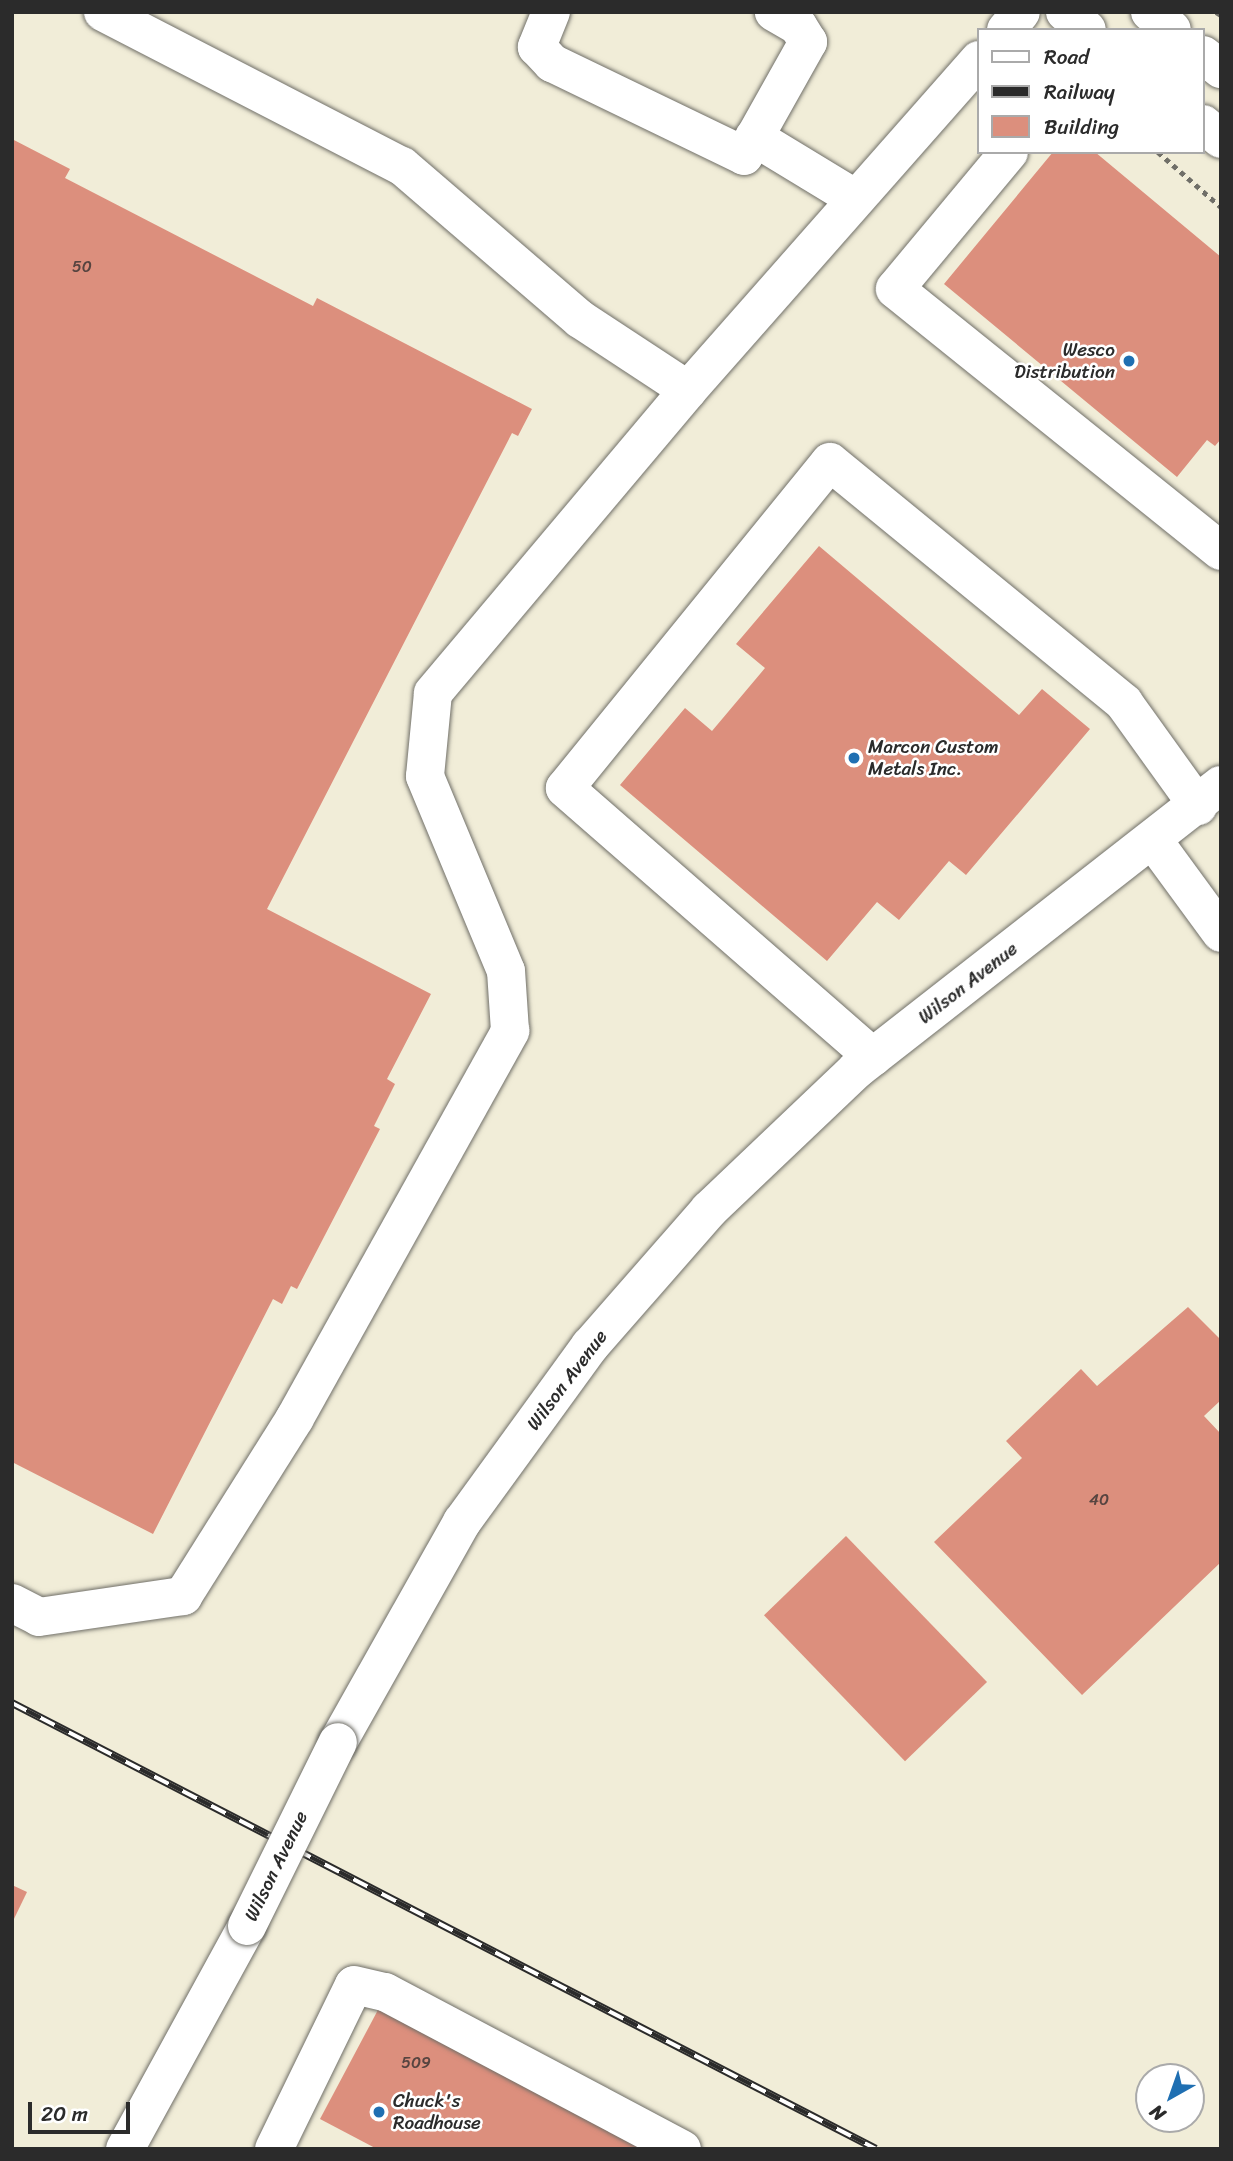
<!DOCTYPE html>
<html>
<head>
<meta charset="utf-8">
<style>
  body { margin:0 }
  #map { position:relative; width:1233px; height:2161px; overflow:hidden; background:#f1edd8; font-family:Sriracha,sans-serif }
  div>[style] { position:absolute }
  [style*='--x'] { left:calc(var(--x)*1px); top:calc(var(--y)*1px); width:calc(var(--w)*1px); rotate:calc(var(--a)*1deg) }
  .building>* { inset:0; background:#dc8f7d; transform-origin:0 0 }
  .path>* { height:4.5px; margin-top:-2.25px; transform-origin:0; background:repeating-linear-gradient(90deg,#706f68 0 5px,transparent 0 10px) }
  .roads { filter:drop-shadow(0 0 2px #706f68) drop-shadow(0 0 2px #706f68) }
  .minor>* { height:38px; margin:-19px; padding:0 19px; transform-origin:19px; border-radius:19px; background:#fff }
  .rail>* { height:8px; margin-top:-4px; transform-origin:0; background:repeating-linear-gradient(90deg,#fff 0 16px,#2b2b2b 0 32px); box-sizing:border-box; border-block:2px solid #2b2b2b }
  .bridges { filter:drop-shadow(0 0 2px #706f68) drop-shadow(0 0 2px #706f68) }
  .minor-bridge>* { height:38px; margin:-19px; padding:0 19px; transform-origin:19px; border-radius:19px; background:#fff }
  .dots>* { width:19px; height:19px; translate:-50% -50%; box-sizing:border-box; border:4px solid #fff; border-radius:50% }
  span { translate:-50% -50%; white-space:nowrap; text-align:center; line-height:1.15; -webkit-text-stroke:5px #fff; paint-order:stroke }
  .number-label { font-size:16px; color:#574440 }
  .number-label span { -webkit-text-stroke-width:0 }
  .poi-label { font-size:19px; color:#2b2b2b }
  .right { translate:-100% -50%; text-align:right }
  .left { translate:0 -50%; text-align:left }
  .street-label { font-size:19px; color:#2b2b2b }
  .frame { position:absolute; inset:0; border:14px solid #2b2b2b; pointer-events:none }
  .legend { position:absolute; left:977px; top:28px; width:228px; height:126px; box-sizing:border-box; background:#fff; border:2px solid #aaa; margin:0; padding:9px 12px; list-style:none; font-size:21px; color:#2b2b2b }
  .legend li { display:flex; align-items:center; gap:14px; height:35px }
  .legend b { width:35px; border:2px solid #aaa }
  .north { position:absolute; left:1135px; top:2063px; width:70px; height:70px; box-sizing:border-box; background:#fff; border:2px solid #aaa; border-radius:50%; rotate:220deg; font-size:19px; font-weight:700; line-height:28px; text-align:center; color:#2b2b2b }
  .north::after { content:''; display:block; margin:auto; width:24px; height:32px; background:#1f6fb2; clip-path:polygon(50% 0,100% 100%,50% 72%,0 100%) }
  .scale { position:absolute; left:28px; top:2102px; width:102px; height:32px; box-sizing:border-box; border:4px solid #2b2b2b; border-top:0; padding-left:9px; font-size:21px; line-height:24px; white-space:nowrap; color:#2b2b2b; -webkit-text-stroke:5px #fff; paint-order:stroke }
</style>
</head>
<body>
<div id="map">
  <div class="building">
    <i style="clip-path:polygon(12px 139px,70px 169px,65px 178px,313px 306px,317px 298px,532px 409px,518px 436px,512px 433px,267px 909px,431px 994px,387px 1079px,395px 1084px,374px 1126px,380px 1129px,297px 1289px,291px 1286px,282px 1304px,273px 1299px,153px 1534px,12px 1462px)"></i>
    <i style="clip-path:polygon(1053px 152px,1095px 152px,1221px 257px,1221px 439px,1215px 446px,1207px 440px,1177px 477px,944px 284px)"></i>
    <i style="clip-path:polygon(819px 546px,1019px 715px,1042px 689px,1090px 729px,966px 875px,949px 861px,899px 920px,877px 902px,827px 961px,620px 785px,685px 708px,712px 731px,765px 668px,736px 644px)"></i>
    <i style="clip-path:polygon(1188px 1307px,1221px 1340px,1221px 1400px,1204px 1416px,1221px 1434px,1221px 1562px,1082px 1695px,934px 1542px,1022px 1458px,1006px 1441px,1081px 1369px,1097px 1386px)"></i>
    <i style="left:846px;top:1536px;width:203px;height:114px;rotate:46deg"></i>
    <i style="clip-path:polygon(12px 1885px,27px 1892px,12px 1923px)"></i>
    <i style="clip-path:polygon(379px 2008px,645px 2149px,377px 2149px,320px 2119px)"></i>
  </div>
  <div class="path">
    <i style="--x:1216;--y:12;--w:6;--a:31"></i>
    <i style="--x:1158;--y:152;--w:84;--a:41.1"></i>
  </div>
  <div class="roads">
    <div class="minor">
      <i style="--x:103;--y:12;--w:336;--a:27.3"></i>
      <i style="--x:402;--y:166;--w:235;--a:40.7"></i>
      <i style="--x:580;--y:319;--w:129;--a:33.3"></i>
      <i style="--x:551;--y:12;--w:38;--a:112"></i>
      <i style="--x:537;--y:47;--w:22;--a:47"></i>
      <i style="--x:552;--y:63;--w:213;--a:25.8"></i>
      <i style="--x:744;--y:156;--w:131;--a:-60.7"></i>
      <i style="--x:808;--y:42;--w:19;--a:-122"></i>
      <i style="--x:798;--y:26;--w:28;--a:-150"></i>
      <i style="--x:1065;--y:12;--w:28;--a:39"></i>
      <i style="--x:1150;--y:12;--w:28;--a:39"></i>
      <i style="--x:1006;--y:30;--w:23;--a:-50"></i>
      <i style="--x:1203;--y:55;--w:23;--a:38"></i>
      <i style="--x:1203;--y:124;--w:23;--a:40"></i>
      <i style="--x:754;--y:137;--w:119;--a:31.3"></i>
      <i style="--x:1009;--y:152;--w:178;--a:129.8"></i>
      <i style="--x:895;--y:289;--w:418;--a:38.8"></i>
      <i style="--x:1153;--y:840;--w:115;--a:53.8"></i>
      <i style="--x:873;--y:1057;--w:409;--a:-138.9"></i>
      <i style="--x:565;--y:788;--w:420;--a:-50.9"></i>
      <i style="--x:830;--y:462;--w:380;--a:39.3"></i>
      <i style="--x:1124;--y:703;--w:127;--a:54.3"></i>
      <i style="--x:12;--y:1603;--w:30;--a:27"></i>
      <i style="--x:39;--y:1617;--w:146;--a:-8.3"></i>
      <i style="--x:183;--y:1596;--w:210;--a:-57.8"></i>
      <i style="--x:295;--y:1418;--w:443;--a:-60.9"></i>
      <i style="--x:510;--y:1031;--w:60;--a:-93.8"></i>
      <i style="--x:506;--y:971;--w:211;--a:-112.6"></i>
      <i style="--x:425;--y:776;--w:83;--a:-84.5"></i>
      <i style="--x:433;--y:693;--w:396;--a:-49.9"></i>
      <i style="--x:688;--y:390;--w:440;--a:-48.6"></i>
      <i style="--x:338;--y:1742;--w:253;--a:-60.6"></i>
      <i style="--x:462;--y:1522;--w:218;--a:-54"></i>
      <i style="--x:590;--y:1346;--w:181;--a:-48.8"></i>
      <i style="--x:709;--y:1210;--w:203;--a:-43.6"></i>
      <i style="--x:856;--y:1070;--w:463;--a:-38"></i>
      <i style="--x:125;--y:2149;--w:254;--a:-61.3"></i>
      <i style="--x:274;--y:2149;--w:182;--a:-64"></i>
      <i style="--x:354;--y:1985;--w:32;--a:13"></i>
      <i style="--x:385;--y:1992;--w:336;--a:27.9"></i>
    </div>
  </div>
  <div class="rail">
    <i style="--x:12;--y:1703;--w:972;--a:27.3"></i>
  </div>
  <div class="bridges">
    <div class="minor-bridge">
      <i style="--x:247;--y:1926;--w:205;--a:-63.7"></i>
    </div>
  </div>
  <div class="dots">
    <i style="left:1129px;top:361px;background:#1f6fb2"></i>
    <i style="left:854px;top:758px;background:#1f6fb2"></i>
    <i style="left:379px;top:2112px;background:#1f6fb2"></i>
  </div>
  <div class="number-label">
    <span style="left:82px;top:267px">50</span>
    <span style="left:1099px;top:1500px">40</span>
    <span style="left:416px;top:2063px">509</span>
  </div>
  <div class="poi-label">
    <span class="right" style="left:1115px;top:361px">Wesco<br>Distribution</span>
    <span class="left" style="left:868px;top:758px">Marcon Custom<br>Metals Inc.</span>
    <span class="left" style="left:393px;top:2112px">Chuck's<br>Roadhouse</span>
  </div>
  <div class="street-label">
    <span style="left:968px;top:983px;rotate:-38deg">Wilson Avenue</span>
    <span style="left:567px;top:1380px;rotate:-53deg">Wilson Avenue</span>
    <span style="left:276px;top:1866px;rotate:-64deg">Wilson Avenue</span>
  </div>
  <div class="frame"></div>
  <ul class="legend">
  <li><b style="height:9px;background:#fff"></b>Road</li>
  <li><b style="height:9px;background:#2b2b2b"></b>Railway</li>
  <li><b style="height:19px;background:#dc8f7d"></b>Building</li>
  </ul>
  <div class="north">N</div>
  <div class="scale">20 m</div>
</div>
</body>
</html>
